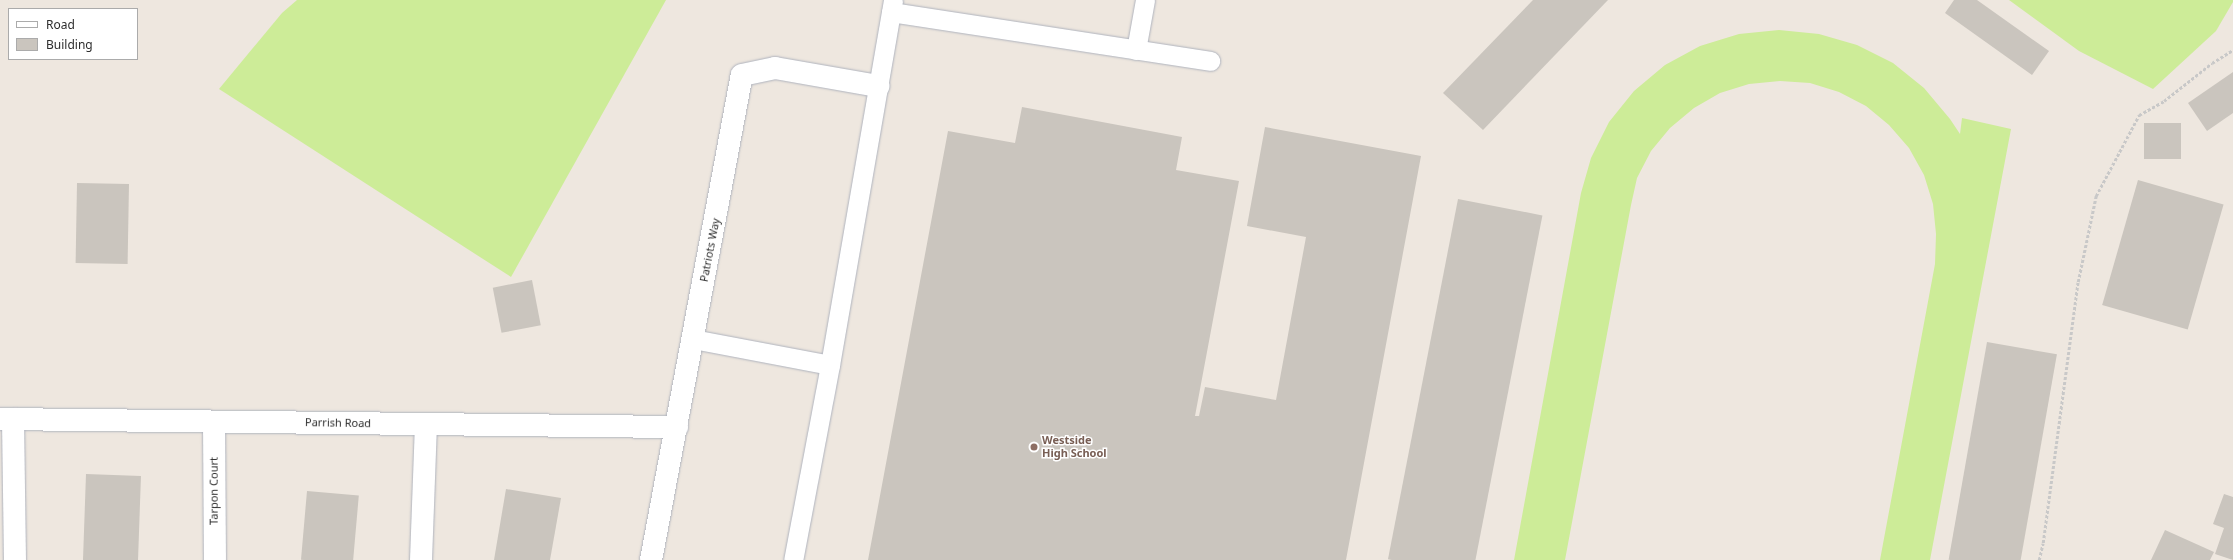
<!DOCTYPE html>
<html>
<head>
<meta charset="utf-8">
<style>
  body { margin:0 }
  #map { position:relative; width:2233px; height:560px; overflow:hidden; background:#eee7df; font-family:"Noto Sans",sans-serif }
  div>[style] { position:absolute }
  [style*='--x'] { left:calc(var(--x)*1px); top:calc(var(--y)*1px); width:calc(var(--w)*1px); rotate:calc(var(--a)*1deg) }
  .pitch>* { inset:0; background:#cdec98 }
  .building>* { inset:0; background:#cac5be; transform-origin:0 0 }
  .path>* { height:2.5px; margin-top:-1.25px; transform-origin:0; background:repeating-linear-gradient(90deg,#c8c8c8 0 3px,transparent 0 5px) }
  .roads { filter:drop-shadow(0 0 1px #afb3bd) drop-shadow(0 0 1px #afb3bd) }
  .lane>* { height:19px; margin:-9.5px; padding:0 9.5px; transform-origin:9.5px; border-radius:9.5px; background:#fff }
  .street>* { height:22px; margin:-11px; padding:0 11px; transform-origin:11px; border-radius:11px; background:#fff }
  .dots>* { width:11px; height:11px; translate:-50% -50%; box-sizing:border-box; border:2px solid #fff; border-radius:50% }
  span { translate:-50% -50%; white-space:nowrap; text-align:center; line-height:1.15; -webkit-text-stroke:3px #fff; paint-order:stroke }
  .street-label { font-size:11px; color:#2d2d2d }
  .education-label { font-size:11px; color:#785e54; font-weight:700 }
  .left { translate:0 -50%; text-align:left }
  .legend { position:absolute; left:8px; top:8px; width:130px; height:52px; box-sizing:border-box; background:#fff; border:1px solid #ababab; margin:0; padding:5px 7px; list-style:none; font-size:12px; color:#2d2d2d }
  .legend li { display:flex; align-items:center; gap:8px; height:20px }
  .legend b { width:20px; border:1px solid #ababab }
</style>
</head>
<body>
<div id="map">
  <div class="pitch">
    <i style="clip-path:polygon(297px 0,666px 0,511px 277px,219px 89px,282px 13px)"></i>
    <i style="clip-path:polygon(2009px 0,2233px 0,2233px 2px,2216px 31px,2153px 89px,2079px 51px)"></i>
    <i style="clip-path:polygon(1779px 30px,1819px 34px,1857px 45px,1893px 63px,1924px 88px,1950px 119px,1960px 134px,1962px 118px,2011px 129px,1930px 560px,1880px 560px,1935px 264px,1936px 234px,1933px 204px,1924px 175px,1909px 148px,1889px 125px,1866px 106px,1839px 92px,1810px 83px,1780px 81px,1749px 84px,1720px 93px,1694px 108px,1670px 128px,1651px 151px,1637px 178px,1631px 205px,1565px 560px,1514px 560px,1581px 193px,1591px 158px,1609px 122px,1634px 91px,1665px 65px,1700px 46px,1739px 34px)"></i>
  </div>
  <div class="building">
    <i style="clip-path:polygon(1533px 0,1608px 0,1483px 130px,1443px 93px)"></i>
    <i style="clip-path:polygon(1954px 0,1977px 0,2049px 51px,2032px 75px,1945px 13px)"></i>
    <i style="clip-path:polygon(2233px 72px,2233px 113px,2207px 131px,2188px 103px)"></i>
    <i style="clip-path:polygon(1022px 107px,1182px 137px,1176px 170px,1239px 181px,1195px 416px,1199px 416px,1205px 387px,1276px 400px,1306px 237px,1247px 226px,1265px 127px,1421px 156px,1346px 560px,868px 560px,948px 131px,1015px 143px)"></i>
    <i style="left:2144px;top:123px;width:37px;height:36px"></i>
    <i style="left:2138px;top:180px;width:89px;height:130px;rotate:16deg"></i>
    <i style="left:77px;top:183px;width:52px;height:80px;rotate:1deg"></i>
    <i style="left:1458px;top:199px;width:86px;height:367px;rotate:11deg"></i>
    <i style="left:532px;top:280px;width:46px;height:40px;rotate:79deg"></i>
    <i style="left:1987px;top:342px;width:71px;height:221px;rotate:10deg"></i>
    <i style="left:86px;top:474px;width:55px;height:86px;rotate:2deg"></i>
    <i style="clip-path:polygon(506px 489px,561px 498px,550px 560px,494px 560px)"></i>
    <i style="left:307px;top:491px;width:52px;height:69px;rotate:5deg"></i>
    <i style="clip-path:polygon(2224px 494px,2233px 497px,2233px 560px,2215px 554px,2224px 528px,2213px 524px)"></i>
    <i style="clip-path:polygon(2165px 530px,2214px 552px,2210px 560px,2151px 560px)"></i>
  </div>
  <div class="path">
    <i style="--x:2039;--y:560;--w:17;--a:-77"></i>
    <i style="--x:2043;--y:543;--w:263;--a:-82.4"></i>
    <i style="--x:2078;--y:282;--w:88;--a:-78.2"></i>
    <i style="--x:2096;--y:196;--w:92;--a:-62"></i>
    <i style="--x:2139;--y:115;--w:29;--a:-29"></i>
    <i style="--x:2164;--y:101;--w:61;--a:-38.4"></i>
    <i style="--x:2212;--y:63;--w:25;--a:-32"></i>
  </div>
  <div class="roads">
    <div class="lane">
      <i style="--x:891;--y:12;--w:323;--a:8.7"></i>
      <i style="--x:1136;--y:50;--w:51;--a:-79.8"></i>
      <i style="--x:693;--y:339;--w:139;--a:10.7"></i>
      <i style="--x:830;--y:365;--w:198;--a:100.7"></i>
      <i style="--x:830;--y:365;--w:370;--a:-80.2"></i>
    </div>
    <div class="street">
      <i style="--x:0;--y:419;--w:677;--a:0.68"></i>
      <i style="--x:13;--y:419;--w:141;--a:89.2"></i>
      <i style="--x:214;--y:422;--w:138;--a:89.6"></i>
      <i style="--x:421;--y:560;--w:136;--a:-87.9"></i>
      <i style="--x:651;--y:560;--w:493;--a:-79.4"></i>
      <i style="--x:742;--y:75;--w:34;--a:-12"></i>
      <i style="--x:775;--y:68;--w:105;--a:9.9"></i>
    </div>
  </div>
  <div class="dots">
    <i style="left:1034px;top:447px;background:#8d6e63"></i>
  </div>
  <div class="street-label">
    <span style="left:710px;top:250px;rotate:-79deg">Patriots Way</span>
    <span style="left:338px;top:423px;rotate:1deg">Parrish Road</span>
    <span style="left:214px;top:491px;rotate:-90deg">Tarpon Court</span>
  </div>
  <div class="education-label">
    <span class="left" style="left:1042px;top:447px">Westside<br>High School</span>
  </div>
  <ul class="legend">
  <li><b style="height:5px;background:#fff"></b>Road</li>
  <li><b style="height:11px;background:#cac5be"></b>Building</li>
  </ul>
</div>
</body>
</html>
